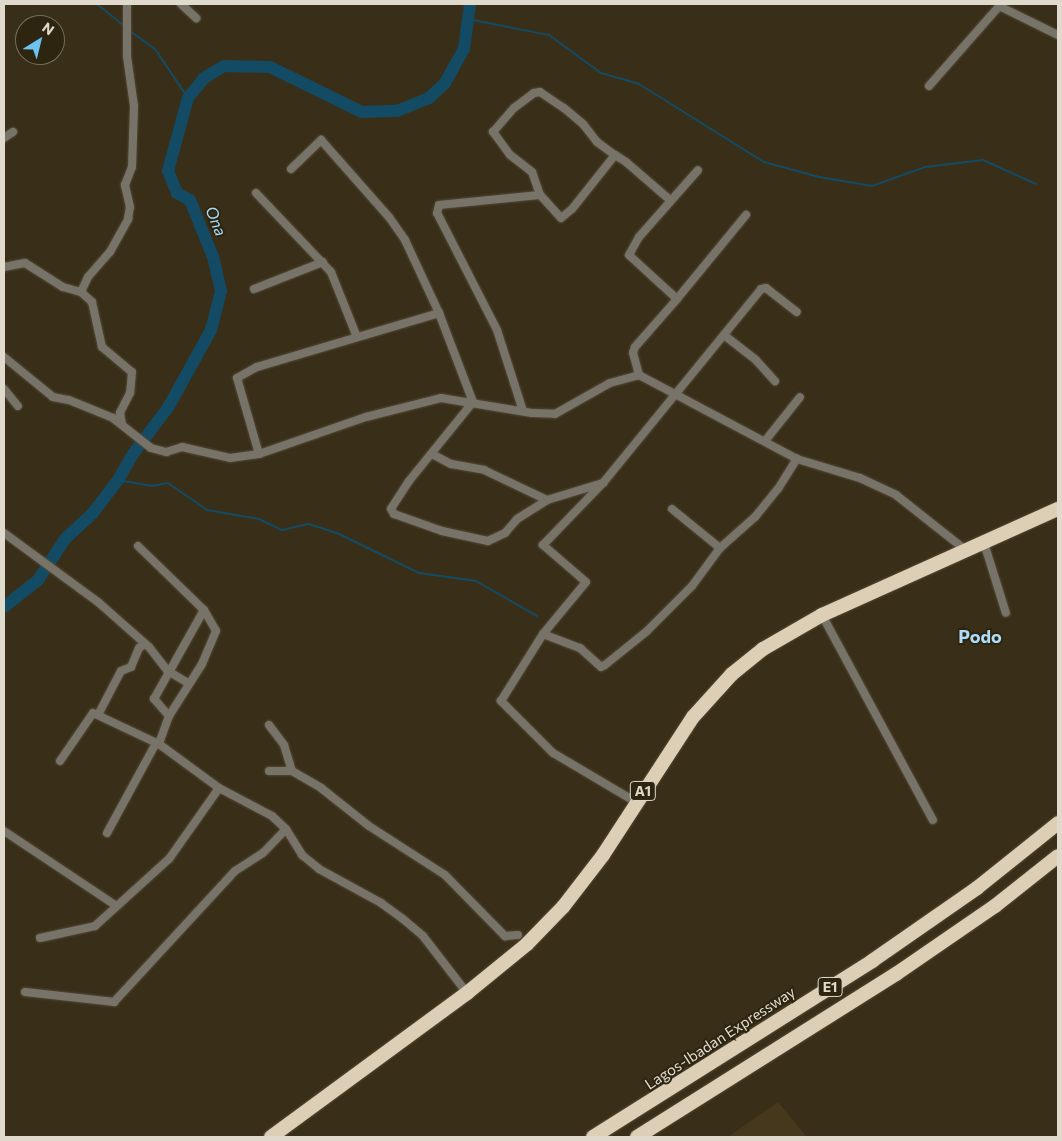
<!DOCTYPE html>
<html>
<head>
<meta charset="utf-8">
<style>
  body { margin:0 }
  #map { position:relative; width:1062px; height:1141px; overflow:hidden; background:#392f19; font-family:Commissioner,sans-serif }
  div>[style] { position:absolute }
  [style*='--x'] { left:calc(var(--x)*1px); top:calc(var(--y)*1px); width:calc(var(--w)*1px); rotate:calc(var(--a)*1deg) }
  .built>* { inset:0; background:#45381d }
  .stream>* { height:2px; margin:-1px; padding:0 1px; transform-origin:1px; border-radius:1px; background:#134b65 }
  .river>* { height:12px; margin:-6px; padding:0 6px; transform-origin:6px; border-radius:6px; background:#134b65 }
  .roads { filter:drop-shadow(0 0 1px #544a36) drop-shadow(0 0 1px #544a36) }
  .street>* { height:8px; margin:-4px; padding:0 4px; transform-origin:4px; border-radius:4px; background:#787369 }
  .highway>* { height:14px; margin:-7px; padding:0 7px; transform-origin:7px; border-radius:7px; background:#dccfb6 }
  span { translate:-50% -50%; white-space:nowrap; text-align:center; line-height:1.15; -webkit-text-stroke:4px #2e2510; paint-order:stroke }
  .shield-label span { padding:1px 4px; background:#2e2510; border:1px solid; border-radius:4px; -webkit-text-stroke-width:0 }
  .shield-label { font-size:14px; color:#e0dacd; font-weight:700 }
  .street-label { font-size:15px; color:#e0dacd }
  .water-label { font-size:16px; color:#a6ddfd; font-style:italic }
  .quarter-label { font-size:18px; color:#afddf8; font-weight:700 }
  .frame { position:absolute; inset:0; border:5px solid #e0dacd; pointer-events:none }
  .north { position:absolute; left:15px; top:15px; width:50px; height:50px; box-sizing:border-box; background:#2e2510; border:1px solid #756d5c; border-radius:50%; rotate:36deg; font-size:14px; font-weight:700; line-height:20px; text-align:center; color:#e0dacd }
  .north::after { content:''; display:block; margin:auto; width:18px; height:22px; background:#6bc3f2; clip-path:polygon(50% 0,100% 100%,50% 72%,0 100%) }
</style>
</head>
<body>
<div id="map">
  <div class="built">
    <i style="clip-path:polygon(778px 1102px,807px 1137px,728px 1137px)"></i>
  </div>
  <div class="stream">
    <i style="--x:97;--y:4;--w:35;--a:39"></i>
    <i style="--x:468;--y:19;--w:83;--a:11.2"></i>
    <i style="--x:549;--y:35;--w:64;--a:36.2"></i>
    <i style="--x:601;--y:73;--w:40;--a:16"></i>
    <i style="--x:639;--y:84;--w:147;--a:32"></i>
    <i style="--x:764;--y:162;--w:57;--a:15.3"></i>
    <i style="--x:819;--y:177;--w:54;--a:9.6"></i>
    <i style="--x:872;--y:186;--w:56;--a:-19.7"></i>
    <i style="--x:925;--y:167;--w:58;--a:-6.9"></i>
    <i style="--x:983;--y:160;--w:58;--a:24.4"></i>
    <i style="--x:130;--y:31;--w:31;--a:36"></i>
    <i style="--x:155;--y:49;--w:59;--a:56"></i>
    <i style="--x:118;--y:480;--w:35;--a:10"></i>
    <i style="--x:152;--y:486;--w:16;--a:-11"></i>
    <i style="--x:168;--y:483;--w:47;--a:34.7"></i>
    <i style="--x:207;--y:510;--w:53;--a:9.8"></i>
    <i style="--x:259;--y:519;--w:25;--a:26"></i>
    <i style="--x:282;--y:530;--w:28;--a:-13"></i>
    <i style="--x:309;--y:524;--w:29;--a:18"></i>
    <i style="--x:337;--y:533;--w:91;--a:26"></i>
    <i style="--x:419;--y:573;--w:58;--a:8"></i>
    <i style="--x:476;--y:581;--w:70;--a:29.8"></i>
  </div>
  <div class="river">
    <i style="--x:4;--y:607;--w:43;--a:-38.5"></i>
    <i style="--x:38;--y:580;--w:49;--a:-56.6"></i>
    <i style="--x:65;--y:539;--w:37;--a:-43"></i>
    <i style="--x:92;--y:514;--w:43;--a:-52.6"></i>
    <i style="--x:118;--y:480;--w:30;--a:-60"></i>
    <i style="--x:133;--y:454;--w:60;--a:-53.1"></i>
    <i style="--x:169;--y:406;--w:87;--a:-61.1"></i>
    <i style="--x:211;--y:330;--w:40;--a:-75.6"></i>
    <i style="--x:221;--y:291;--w:35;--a:-103"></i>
    <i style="--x:213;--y:257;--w:61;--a:-112"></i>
    <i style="--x:190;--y:200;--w:15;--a:-152"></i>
    <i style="--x:177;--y:193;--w:24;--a:-112"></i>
    <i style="--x:168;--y:171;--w:76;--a:-74.7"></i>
    <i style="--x:188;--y:98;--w:26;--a:-51"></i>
    <i style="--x:204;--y:78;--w:23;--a:-31"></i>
    <i style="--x:224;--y:66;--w:46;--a:1.2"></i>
    <i style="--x:270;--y:67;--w:102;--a:26.1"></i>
    <i style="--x:362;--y:112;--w:35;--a:-2"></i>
    <i style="--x:397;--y:111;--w:35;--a:-22"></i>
    <i style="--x:429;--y:98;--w:22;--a:-43"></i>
    <i style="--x:445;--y:83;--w:39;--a:-61"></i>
    <i style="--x:464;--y:49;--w:45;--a:-82.4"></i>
  </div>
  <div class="roads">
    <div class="street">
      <i style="--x:181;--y:4;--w:21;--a:43"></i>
      <i style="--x:999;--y:6;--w:66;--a:26.2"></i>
      <i style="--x:929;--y:86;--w:109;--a:-48.7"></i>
      <i style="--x:4;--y:138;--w:11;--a:-34"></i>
      <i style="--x:615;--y:155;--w:69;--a:128.5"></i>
      <i style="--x:572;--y:209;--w:14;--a:141"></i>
      <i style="--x:561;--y:218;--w:31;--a:-132"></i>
      <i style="--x:540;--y:195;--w:24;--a:-109"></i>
      <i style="--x:532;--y:172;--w:28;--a:-142"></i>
      <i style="--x:510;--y:155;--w:29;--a:-126"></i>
      <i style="--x:493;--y:132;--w:32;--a:-49"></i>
      <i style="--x:514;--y:108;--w:25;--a:-37"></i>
      <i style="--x:534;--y:93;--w:6;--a:-9"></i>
      <i style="--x:540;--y:92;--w:29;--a:34"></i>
      <i style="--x:564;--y:108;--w:25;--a:40"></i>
      <i style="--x:583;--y:124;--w:23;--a:52"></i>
      <i style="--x:597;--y:142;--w:22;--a:36"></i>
      <i style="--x:615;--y:155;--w:13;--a:32"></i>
      <i style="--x:626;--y:162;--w:58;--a:40.8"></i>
      <i style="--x:291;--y:169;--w:42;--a:-44"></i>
      <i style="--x:321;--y:140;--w:103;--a:48.6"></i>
      <i style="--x:389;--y:217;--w:28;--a:55"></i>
      <i style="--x:405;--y:240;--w:81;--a:65"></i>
      <i style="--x:439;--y:313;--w:95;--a:69.1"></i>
      <i style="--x:473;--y:402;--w:102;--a:129"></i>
      <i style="--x:409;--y:481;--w:33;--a:123"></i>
      <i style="--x:391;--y:509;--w:6;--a:59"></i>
      <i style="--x:394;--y:514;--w:51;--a:19.5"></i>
      <i style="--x:442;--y:531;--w:47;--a:12.3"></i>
      <i style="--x:488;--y:541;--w:19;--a:-25"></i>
      <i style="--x:505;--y:533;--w:18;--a:-49"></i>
      <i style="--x:517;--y:519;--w:36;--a:-32"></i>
      <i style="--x:547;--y:500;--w:59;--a:-16.9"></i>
      <i style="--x:603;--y:483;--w:250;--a:-50.8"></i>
      <i style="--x:761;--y:289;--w:5;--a:-11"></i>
      <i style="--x:766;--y:288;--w:39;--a:38"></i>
      <i style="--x:256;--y:193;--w:109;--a:46.5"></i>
      <i style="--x:331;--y:272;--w:70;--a:68.2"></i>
      <i style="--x:4;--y:267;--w:21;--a:-11"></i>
      <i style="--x:25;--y:263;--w:45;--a:32.3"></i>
      <i style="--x:63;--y:287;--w:19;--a:16"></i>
      <i style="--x:81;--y:292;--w:15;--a:42"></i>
      <i style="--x:92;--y:302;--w:46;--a:77.5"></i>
      <i style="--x:102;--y:347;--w:39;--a:40"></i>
      <i style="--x:132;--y:372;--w:21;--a:95"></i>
      <i style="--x:130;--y:393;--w:22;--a:117"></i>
      <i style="--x:120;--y:413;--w:11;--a:80"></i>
      <i style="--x:254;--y:289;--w:74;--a:-21.4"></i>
      <i style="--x:81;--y:292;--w:17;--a:-65"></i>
      <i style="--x:88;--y:277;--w:33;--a:-49"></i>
      <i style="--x:110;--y:252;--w:38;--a:-61"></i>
      <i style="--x:128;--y:219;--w:12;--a:-81"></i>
      <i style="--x:130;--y:207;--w:23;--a:-103"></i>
      <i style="--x:125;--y:185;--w:19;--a:-69"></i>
      <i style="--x:132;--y:167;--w:61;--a:-88.1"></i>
      <i style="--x:134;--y:106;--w:50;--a:-98"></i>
      <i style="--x:127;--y:56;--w:52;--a:-90"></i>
      <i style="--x:677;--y:299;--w:109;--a:-50.6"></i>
      <i style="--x:724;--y:335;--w:39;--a:38"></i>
      <i style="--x:755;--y:359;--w:30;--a:48"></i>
      <i style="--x:4;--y:357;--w:63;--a:39.2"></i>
      <i style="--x:53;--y:397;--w:16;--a:11"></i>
      <i style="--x:69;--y:400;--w:48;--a:22.2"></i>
      <i style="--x:113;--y:418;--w:48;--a:38.3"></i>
      <i style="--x:151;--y:448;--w:16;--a:15"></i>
      <i style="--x:166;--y:452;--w:17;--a:-17"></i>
      <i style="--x:182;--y:447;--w:49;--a:12.9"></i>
      <i style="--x:230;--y:458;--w:29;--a:-8"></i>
      <i style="--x:259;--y:454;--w:113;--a:-19.1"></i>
      <i style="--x:366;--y:417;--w:77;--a:-14.2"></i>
      <i style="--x:441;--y:398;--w:92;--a:9.4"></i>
      <i style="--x:532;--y:413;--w:23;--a:2"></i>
      <i style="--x:555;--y:414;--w:63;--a:-29.4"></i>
      <i style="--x:610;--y:383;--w:30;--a:-15"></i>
      <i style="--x:639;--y:375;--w:179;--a:28"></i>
      <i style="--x:797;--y:459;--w:66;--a:16.8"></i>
      <i style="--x:860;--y:478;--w:40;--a:25"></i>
      <i style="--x:896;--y:495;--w:90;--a:38.3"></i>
      <i style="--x:639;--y:375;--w:23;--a:-105"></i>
      <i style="--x:633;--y:353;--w:6;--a:-72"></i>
      <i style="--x:635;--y:347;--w:64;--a:-48.8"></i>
      <i style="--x:677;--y:299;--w:65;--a:-137.5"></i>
      <i style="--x:629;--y:255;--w:21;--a:-61"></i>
      <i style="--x:639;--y:237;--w:89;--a:-48.6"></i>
      <i style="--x:4;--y:389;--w:22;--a:51"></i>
      <i style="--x:523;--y:411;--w:85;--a:-107.8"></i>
      <i style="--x:497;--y:330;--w:131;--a:-117.1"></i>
      <i style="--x:437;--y:213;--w:8;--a:-76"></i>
      <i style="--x:439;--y:205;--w:101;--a:-5.7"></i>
      <i style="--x:765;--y:441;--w:56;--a:-51.5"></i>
      <i style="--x:259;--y:454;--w:79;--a:-106.1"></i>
      <i style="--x:237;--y:378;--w:23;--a:-29"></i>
      <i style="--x:257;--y:367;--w:190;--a:-16.5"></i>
      <i style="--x:432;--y:454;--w:21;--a:28"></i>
      <i style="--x:451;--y:464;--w:34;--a:10"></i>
      <i style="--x:484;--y:470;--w:70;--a:25.5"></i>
      <i style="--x:672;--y:509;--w:62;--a:39.1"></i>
      <i style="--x:4;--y:533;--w:117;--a:36.3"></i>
      <i style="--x:98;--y:602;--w:68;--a:41.4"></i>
      <i style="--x:149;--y:647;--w:31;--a:52"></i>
      <i style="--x:168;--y:671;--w:23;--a:31"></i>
      <i style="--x:984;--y:543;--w:73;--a:72.6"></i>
      <i style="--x:138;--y:546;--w:92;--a:44.1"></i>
      <i style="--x:204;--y:610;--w:24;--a:60"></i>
      <i style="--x:216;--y:631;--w:36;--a:113"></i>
      <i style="--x:202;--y:664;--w:62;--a:122.4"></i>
      <i style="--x:169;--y:716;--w:30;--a:110"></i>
      <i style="--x:822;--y:615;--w:233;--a:61.6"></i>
      <i style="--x:543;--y:634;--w:67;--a:-50.4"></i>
      <i style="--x:586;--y:582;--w:57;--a:-139.3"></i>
      <i style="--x:543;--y:545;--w:85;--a:-46"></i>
      <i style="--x:99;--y:713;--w:47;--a:-62.4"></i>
      <i style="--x:121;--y:671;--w:11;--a:-22"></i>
      <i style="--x:131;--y:667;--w:21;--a:-67"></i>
      <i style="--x:139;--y:648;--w:7;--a:-34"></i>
      <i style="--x:169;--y:716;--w:23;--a:-131"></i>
      <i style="--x:154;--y:699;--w:102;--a:-60.7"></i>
      <i style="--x:269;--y:725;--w:25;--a:53"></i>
      <i style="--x:284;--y:745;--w:27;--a:73"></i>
      <i style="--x:60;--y:761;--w:58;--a:-55.5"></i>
      <i style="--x:93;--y:713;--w:73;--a:25.2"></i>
      <i style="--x:159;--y:744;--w:74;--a:36.3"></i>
      <i style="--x:219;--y:788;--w:60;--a:27.8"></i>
      <i style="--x:272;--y:816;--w:19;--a:43"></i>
      <i style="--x:286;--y:829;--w:31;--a:58"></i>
      <i style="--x:302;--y:855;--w:22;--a:39"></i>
      <i style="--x:319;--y:869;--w:71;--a:28.7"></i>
      <i style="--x:381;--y:903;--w:27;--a:36"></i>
      <i style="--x:403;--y:919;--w:26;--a:40"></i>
      <i style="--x:423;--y:936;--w:72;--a:52.3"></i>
      <i style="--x:269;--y:771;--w:23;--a:0"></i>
      <i style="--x:292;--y:771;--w:34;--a:30"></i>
      <i style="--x:321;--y:788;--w:61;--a:38.4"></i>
      <i style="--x:369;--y:826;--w:90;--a:32.8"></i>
      <i style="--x:445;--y:875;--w:86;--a:45.5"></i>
      <i style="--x:505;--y:936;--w:13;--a:-4"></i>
      <i style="--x:636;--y:802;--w:96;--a:-149.4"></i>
      <i style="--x:553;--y:753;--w:74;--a:-135"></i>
      <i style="--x:501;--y:701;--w:79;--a:-57.9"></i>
      <i style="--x:543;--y:634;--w:40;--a:21"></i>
      <i style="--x:580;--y:648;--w:28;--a:42"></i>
      <i style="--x:601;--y:667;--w:4;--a:-27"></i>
      <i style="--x:605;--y:665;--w:54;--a:-39"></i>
      <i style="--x:647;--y:631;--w:64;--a:-45"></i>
      <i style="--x:692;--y:586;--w:47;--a:-53.6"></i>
      <i style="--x:720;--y:548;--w:47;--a:-41.5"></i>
      <i style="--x:755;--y:517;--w:36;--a:-51"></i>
      <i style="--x:778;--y:489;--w:36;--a:-58"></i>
      <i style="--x:4;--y:831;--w:133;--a:33.7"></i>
      <i style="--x:107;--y:833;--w:102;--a:-61.4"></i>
      <i style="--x:40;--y:938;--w:56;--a:-12.3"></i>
      <i style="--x:95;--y:926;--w:100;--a:-42.2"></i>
      <i style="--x:169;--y:859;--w:87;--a:-54.8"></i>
      <i style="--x:25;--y:992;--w:90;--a:6.4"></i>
      <i style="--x:114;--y:1002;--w:178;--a:-47.3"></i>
      <i style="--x:235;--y:871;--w:33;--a:-33"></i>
      <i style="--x:263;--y:853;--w:33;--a:-46"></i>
    </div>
    <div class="highway">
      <i style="--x:271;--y:1137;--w:243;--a:-36.3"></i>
      <i style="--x:467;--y:993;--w:77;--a:-39.2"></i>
      <i style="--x:527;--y:944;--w:52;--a:-45.8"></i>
      <i style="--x:563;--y:907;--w:66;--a:-52.4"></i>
      <i style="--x:603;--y:855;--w:165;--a:-56.9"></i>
      <i style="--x:693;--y:717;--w:58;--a:-47.8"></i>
      <i style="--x:732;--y:674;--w:40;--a:-39"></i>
      <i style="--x:763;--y:649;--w:68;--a:-30"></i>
      <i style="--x:822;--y:615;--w:259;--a:-24.2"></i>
      <i style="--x:593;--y:1137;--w:330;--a:-32.2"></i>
      <i style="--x:872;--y:961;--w:128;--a:-34.8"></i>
      <i style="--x:977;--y:888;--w:104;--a:-38.7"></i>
      <i style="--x:637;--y:1137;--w:306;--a:-32.2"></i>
      <i style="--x:896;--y:974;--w:120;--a:-34.5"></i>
      <i style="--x:995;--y:906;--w:80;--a:-38.4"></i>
    </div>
  </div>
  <div class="shield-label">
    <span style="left:643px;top:791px">A1</span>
    <span style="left:830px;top:987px">E1</span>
  </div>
  <div class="street-label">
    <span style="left:720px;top:1038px;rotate:-33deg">Lagos-Ibadan Expressway</span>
  </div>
  <div class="water-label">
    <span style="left:216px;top:221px;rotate:68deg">Ona</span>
  </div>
  <div class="quarter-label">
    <span style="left:980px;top:636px">Podo</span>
  </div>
  <div class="frame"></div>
  <div class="north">N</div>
</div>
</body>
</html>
